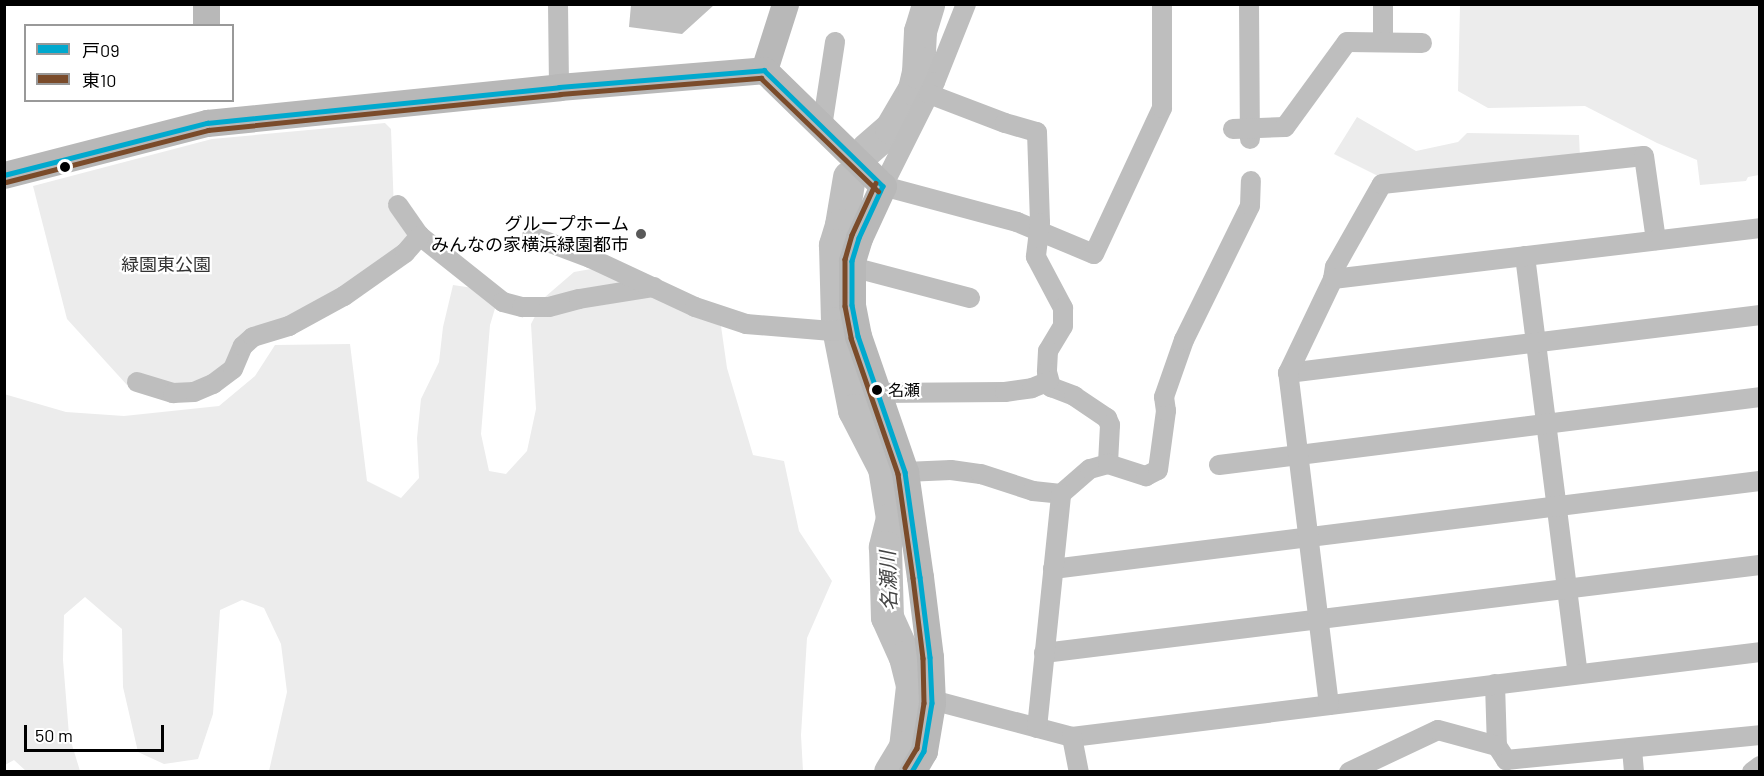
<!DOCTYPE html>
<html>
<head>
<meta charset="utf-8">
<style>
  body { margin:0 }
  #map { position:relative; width:1764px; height:776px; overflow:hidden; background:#fff; font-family:Barlow,"Noto Sans JP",sans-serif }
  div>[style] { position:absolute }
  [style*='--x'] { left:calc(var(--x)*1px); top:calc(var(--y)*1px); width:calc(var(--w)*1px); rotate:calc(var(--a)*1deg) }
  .green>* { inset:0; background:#ececec }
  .water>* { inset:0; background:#bfbfbf }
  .river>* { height:33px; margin:-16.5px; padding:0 16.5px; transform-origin:16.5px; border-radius:16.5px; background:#bfbfbf }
  .street>* { height:20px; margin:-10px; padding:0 10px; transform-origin:10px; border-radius:10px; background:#bebebe }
  .secondary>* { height:27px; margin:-13.5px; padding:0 13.5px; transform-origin:13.5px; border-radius:13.5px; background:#b8b8b8 }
  .bus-1>* { height:4.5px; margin:-2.25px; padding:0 2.25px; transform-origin:2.25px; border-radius:2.25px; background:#00a9ce }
  .bus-2>* { height:4.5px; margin:-2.25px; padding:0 2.25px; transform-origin:2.25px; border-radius:2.25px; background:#7a4b2a }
  .dots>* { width:16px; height:16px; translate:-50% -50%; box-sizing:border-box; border:3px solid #fff; border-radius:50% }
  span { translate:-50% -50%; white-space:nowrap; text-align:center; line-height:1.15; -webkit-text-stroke:4.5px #fff; paint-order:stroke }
  .bus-label { font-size:16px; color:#000 }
  .left { translate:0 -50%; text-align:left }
  .poi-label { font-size:18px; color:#000 }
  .right { translate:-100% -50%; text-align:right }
  .park-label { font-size:18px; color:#333 }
  .water-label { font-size:20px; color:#444; font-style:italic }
  .frame { position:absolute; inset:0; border:6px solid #000; pointer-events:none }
  .legend { position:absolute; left:24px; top:24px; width:210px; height:78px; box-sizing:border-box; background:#fff; border:2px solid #999; margin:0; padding:8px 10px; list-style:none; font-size:18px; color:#000 }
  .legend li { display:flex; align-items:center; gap:12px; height:30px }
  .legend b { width:30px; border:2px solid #999 }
  .scale { position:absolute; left:24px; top:725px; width:140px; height:27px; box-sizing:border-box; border:3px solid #000; border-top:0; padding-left:8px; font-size:18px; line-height:21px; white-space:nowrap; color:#000; -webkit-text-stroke:4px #fff; paint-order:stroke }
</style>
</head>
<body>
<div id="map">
  <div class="green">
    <i style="clip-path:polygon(1460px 5px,1759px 5px,1759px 175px,1748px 177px,1746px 181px,1700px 185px,1697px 160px,1657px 143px,1585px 106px,1488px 108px,1458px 91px)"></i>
    <i style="clip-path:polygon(1357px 117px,1416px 151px,1458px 142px,1467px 133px,1579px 135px,1580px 158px,1382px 178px,1334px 154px)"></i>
    <i style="clip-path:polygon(385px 123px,391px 129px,394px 211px,409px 235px,408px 243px,193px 389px,137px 382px,127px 385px,67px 319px,33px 186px,212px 139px)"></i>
    <i style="clip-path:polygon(597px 268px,721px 326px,727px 368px,753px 455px,784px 461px,799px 531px,832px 581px,807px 638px,801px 735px,803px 771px,269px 771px,287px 692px,281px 644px,264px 608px,242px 600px,220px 610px,213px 714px,198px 759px,164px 764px,138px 752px,123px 687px,122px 629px,85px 597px,64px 615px,63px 660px,69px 735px,80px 771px,26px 771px,14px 760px,5px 765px,4px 394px,66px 412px,124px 416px,219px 406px,255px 376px,275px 345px,350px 344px,367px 481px,401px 498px,419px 478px,417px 438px,421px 399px,439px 362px,443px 327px,453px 285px,500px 292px,490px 325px,481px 434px,489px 471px,506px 474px,527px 451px,536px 409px,531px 324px,545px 297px,574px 272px)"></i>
  </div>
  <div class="water">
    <i style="clip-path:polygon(631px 5px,631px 4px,714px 5px,682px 34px,629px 27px)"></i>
  </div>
  <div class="river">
    <i style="--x:867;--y:149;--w:32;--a:-41"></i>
    <i style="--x:891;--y:128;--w:45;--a:-59.5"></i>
    <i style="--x:914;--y:89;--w:17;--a:-77"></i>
    <i style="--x:918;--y:72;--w:41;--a:-87.2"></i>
    <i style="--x:920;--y:31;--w:28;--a:-73"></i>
    <i style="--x:849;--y:177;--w:49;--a:99.5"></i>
    <i style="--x:841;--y:225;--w:21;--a:107"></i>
    <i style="--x:835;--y:245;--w:78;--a:88.5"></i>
    <i style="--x:837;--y:323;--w:89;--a:78.9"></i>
    <i style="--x:854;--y:410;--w:65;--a:62.7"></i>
    <i style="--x:884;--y:468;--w:51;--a:80.9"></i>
    <i style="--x:892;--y:518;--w:30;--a:104"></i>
    <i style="--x:885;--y:547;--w:70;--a:88.4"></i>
    <i style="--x:887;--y:617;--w:44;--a:65.8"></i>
    <i style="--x:905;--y:657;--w:30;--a:76"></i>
    <i style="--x:912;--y:686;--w:61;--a:96.5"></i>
    <i style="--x:905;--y:747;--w:29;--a:121"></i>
  </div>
  <div class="street">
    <i style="--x:558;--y:4;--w:83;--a:89.3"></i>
    <i style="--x:966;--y:4;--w:84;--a:111.7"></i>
    <i style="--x:935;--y:82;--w:116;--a:116.6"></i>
    <i style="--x:883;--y:186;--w:139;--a:15"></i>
    <i style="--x:1017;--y:222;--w:83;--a:22.6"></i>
    <i style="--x:1094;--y:254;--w:161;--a:-65"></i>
    <i style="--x:1162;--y:108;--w:104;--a:-90"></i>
    <i style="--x:1249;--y:4;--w:135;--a:89.6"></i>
    <i style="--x:1383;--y:4;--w:38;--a:90"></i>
    <i style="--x:929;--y:94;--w:81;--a:20.9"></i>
    <i style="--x:1005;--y:123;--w:33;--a:16"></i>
    <i style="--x:1037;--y:132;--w:91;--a:88.1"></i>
    <i style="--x:1040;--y:223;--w:34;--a:97"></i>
    <i style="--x:1036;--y:257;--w:58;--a:62.1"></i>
    <i style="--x:1063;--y:308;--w:18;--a:90"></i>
    <i style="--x:1063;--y:326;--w:29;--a:121"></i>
    <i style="--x:1048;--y:351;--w:21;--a:93"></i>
    <i style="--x:1047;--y:372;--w:16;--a:75"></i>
    <i style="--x:1051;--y:387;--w:25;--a:21"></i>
    <i style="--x:1074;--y:396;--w:40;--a:34"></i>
    <i style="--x:1107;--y:418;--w:8;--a:67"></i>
    <i style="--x:1110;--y:425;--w:39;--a:93"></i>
    <i style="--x:822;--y:127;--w:86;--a:-81.3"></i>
    <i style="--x:1233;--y:129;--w:52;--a:-2.2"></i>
    <i style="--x:1285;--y:127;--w:105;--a:-53.9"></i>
    <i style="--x:1347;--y:42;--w:75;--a:0.8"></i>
    <i style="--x:398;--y:205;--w:38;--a:55"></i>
    <i style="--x:420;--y:236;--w:106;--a:38.5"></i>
    <i style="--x:503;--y:302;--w:20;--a:15"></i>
    <i style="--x:522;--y:307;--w:27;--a:0"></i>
    <i style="--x:549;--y:307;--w:31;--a:-15"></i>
    <i style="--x:579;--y:299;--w:76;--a:-9.1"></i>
    <i style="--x:532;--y:236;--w:62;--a:20.8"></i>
    <i style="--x:590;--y:258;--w:116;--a:25"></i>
    <i style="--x:695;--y:307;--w:54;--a:18.4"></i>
    <i style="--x:746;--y:324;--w:86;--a:4.7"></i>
    <i style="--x:832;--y:331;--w:24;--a:-9"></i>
    <i style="--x:1525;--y:256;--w:421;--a:82.8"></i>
    <i style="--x:852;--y:267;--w:122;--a:14.7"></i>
    <i style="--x:1333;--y:279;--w:12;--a:-81"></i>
    <i style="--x:1335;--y:267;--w:95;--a:-60.5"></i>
    <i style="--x:1382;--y:184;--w:263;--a:-6.1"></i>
    <i style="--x:1644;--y:156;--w:85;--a:81.9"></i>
    <i style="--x:1288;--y:373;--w:476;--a:-7"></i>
    <i style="--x:137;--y:382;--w:38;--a:17"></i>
    <i style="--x:173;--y:393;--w:21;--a:-3"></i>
    <i style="--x:194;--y:392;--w:21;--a:-23"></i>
    <i style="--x:213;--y:384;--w:25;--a:-37"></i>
    <i style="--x:233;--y:369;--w:25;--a:-67"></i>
    <i style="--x:243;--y:346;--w:13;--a:-42"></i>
    <i style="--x:253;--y:337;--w:38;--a:-17"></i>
    <i style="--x:289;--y:326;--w:63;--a:-28.6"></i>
    <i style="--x:344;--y:296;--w:75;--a:-35.2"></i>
    <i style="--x:405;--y:253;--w:23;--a:-49"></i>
    <i style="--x:877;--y:393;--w:128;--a:-0.4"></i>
    <i style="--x:1005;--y:392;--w:27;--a:-8"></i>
    <i style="--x:1032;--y:388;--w:18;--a:-22"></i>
    <i style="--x:1219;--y:465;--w:545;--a:-7.16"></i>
    <i style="--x:905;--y:472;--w:46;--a:-2.5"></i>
    <i style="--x:951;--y:470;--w:30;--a:8"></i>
    <i style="--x:981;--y:474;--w:55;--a:18.1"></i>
    <i style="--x:1033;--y:491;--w:28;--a:6"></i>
    <i style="--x:1061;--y:494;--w:38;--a:-41"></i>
    <i style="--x:1090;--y:469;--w:19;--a:-16"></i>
    <i style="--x:1108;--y:464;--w:40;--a:18"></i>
    <i style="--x:1146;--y:476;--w:13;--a:-27"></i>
    <i style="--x:1158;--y:470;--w:60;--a:-82.3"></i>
    <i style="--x:1166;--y:411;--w:14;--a:-98"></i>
    <i style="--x:1164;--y:397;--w:60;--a:-70.7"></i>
    <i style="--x:1184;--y:340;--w:149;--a:-63.8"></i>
    <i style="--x:1250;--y:206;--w:25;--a:-88"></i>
    <i style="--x:1053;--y:569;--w:712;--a:-7.1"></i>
    <i style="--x:1044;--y:653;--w:721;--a:-7.01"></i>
    <i style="--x:1495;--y:684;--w:62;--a:88.2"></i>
    <i style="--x:1497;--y:746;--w:17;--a:57"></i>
    <i style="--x:1506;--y:760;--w:255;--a:-5.6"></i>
    <i style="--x:932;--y:700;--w:145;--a:14.8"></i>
    <i style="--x:1072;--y:737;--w:693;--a:-7.04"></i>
    <i style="--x:1329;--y:705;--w:335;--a:-97"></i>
    <i style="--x:1288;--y:373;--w:104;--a:-64.4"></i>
    <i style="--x:1333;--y:279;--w:430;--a:-6.8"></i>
    <i style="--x:1037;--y:728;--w:235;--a:-84.1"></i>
    <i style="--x:1072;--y:737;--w:36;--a:79"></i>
    <i style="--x:1632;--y:749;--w:23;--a:85"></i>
    <i style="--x:1349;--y:772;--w:98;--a:-25.3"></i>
    <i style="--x:1438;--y:730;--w:61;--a:15.2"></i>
    <i style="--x:1752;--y:772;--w:10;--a:-37"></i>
  </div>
  <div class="secondary">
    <i style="--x:206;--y:4;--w:22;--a:90"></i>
    <i style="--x:764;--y:70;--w:69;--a:-72.3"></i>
    <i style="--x:4;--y:175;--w:210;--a:-14.4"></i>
    <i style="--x:207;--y:123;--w:354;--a:-5.8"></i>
    <i style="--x:559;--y:87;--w:206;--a:-4.7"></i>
    <i style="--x:764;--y:70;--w:166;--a:44.3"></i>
    <i style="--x:883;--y:186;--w:57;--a:114.8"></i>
    <i style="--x:859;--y:238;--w:24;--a:107"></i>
    <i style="--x:852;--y:261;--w:44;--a:90"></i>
    <i style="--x:852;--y:305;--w:32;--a:79"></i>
    <i style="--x:858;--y:336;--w:144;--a:70.9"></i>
    <i style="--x:905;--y:472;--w:106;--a:81.9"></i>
    <i style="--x:920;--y:577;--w:81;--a:82.9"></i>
    <i style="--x:930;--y:657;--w:46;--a:87.5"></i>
    <i style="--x:932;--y:703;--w:49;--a:99.5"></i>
    <i style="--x:924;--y:751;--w:24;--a:120"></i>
  </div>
  <div class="bus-1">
    <i style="--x:4;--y:175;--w:210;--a:-14.4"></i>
    <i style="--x:207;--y:123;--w:354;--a:-5.8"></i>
    <i style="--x:559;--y:87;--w:206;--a:-4.7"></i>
    <i style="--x:764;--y:70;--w:166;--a:44.3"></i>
    <i style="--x:883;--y:186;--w:57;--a:114.8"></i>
    <i style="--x:859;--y:238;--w:24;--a:107"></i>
    <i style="--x:852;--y:261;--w:44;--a:90"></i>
    <i style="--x:852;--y:305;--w:32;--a:79"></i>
    <i style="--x:858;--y:336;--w:144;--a:70.9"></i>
    <i style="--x:905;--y:472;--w:106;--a:81.9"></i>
    <i style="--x:920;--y:577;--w:81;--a:82.9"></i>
    <i style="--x:930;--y:657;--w:46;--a:87.5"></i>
    <i style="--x:932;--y:703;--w:49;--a:99.5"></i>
    <i style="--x:924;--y:751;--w:24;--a:120"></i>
  </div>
  <div class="bus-2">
    <i style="--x:6;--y:182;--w:209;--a:-14.4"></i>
    <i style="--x:208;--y:130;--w:354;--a:-5.8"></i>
    <i style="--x:560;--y:94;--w:202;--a:-4.6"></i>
    <i style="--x:761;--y:78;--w:163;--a:44"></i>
    <i style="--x:876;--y:183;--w:57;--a:114.8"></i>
    <i style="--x:852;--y:235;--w:25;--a:106"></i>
    <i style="--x:845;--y:259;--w:47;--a:90"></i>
    <i style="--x:845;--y:306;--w:33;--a:79"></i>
    <i style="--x:851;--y:338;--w:144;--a:70.9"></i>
    <i style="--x:898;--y:474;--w:105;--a:81.8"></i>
    <i style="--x:913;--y:578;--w:81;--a:82.9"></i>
    <i style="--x:923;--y:658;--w:45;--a:88.7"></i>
    <i style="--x:924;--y:703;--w:46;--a:98.8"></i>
    <i style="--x:917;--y:748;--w:23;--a:121"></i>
  </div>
  <div class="dots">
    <i style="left:65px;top:167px;background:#000"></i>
    <i style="left:641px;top:234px;background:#595959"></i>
    <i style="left:877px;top:390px;background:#000"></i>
  </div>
  <div class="bus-label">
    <span class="left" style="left:888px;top:390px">名瀬</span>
  </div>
  <div class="poi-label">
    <span class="right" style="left:629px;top:234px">グループホーム<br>みんなの家横浜緑園都市</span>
  </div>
  <div class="park-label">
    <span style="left:166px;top:264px">緑園東公園</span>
  </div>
  <div class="water-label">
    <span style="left:888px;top:581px;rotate:-92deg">名瀬川</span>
  </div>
  <div class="frame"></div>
  <ul class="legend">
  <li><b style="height:8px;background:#00a9ce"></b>戸09</li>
  <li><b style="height:8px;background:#7a4b2a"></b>東10</li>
  </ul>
  <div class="scale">50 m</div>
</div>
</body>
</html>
